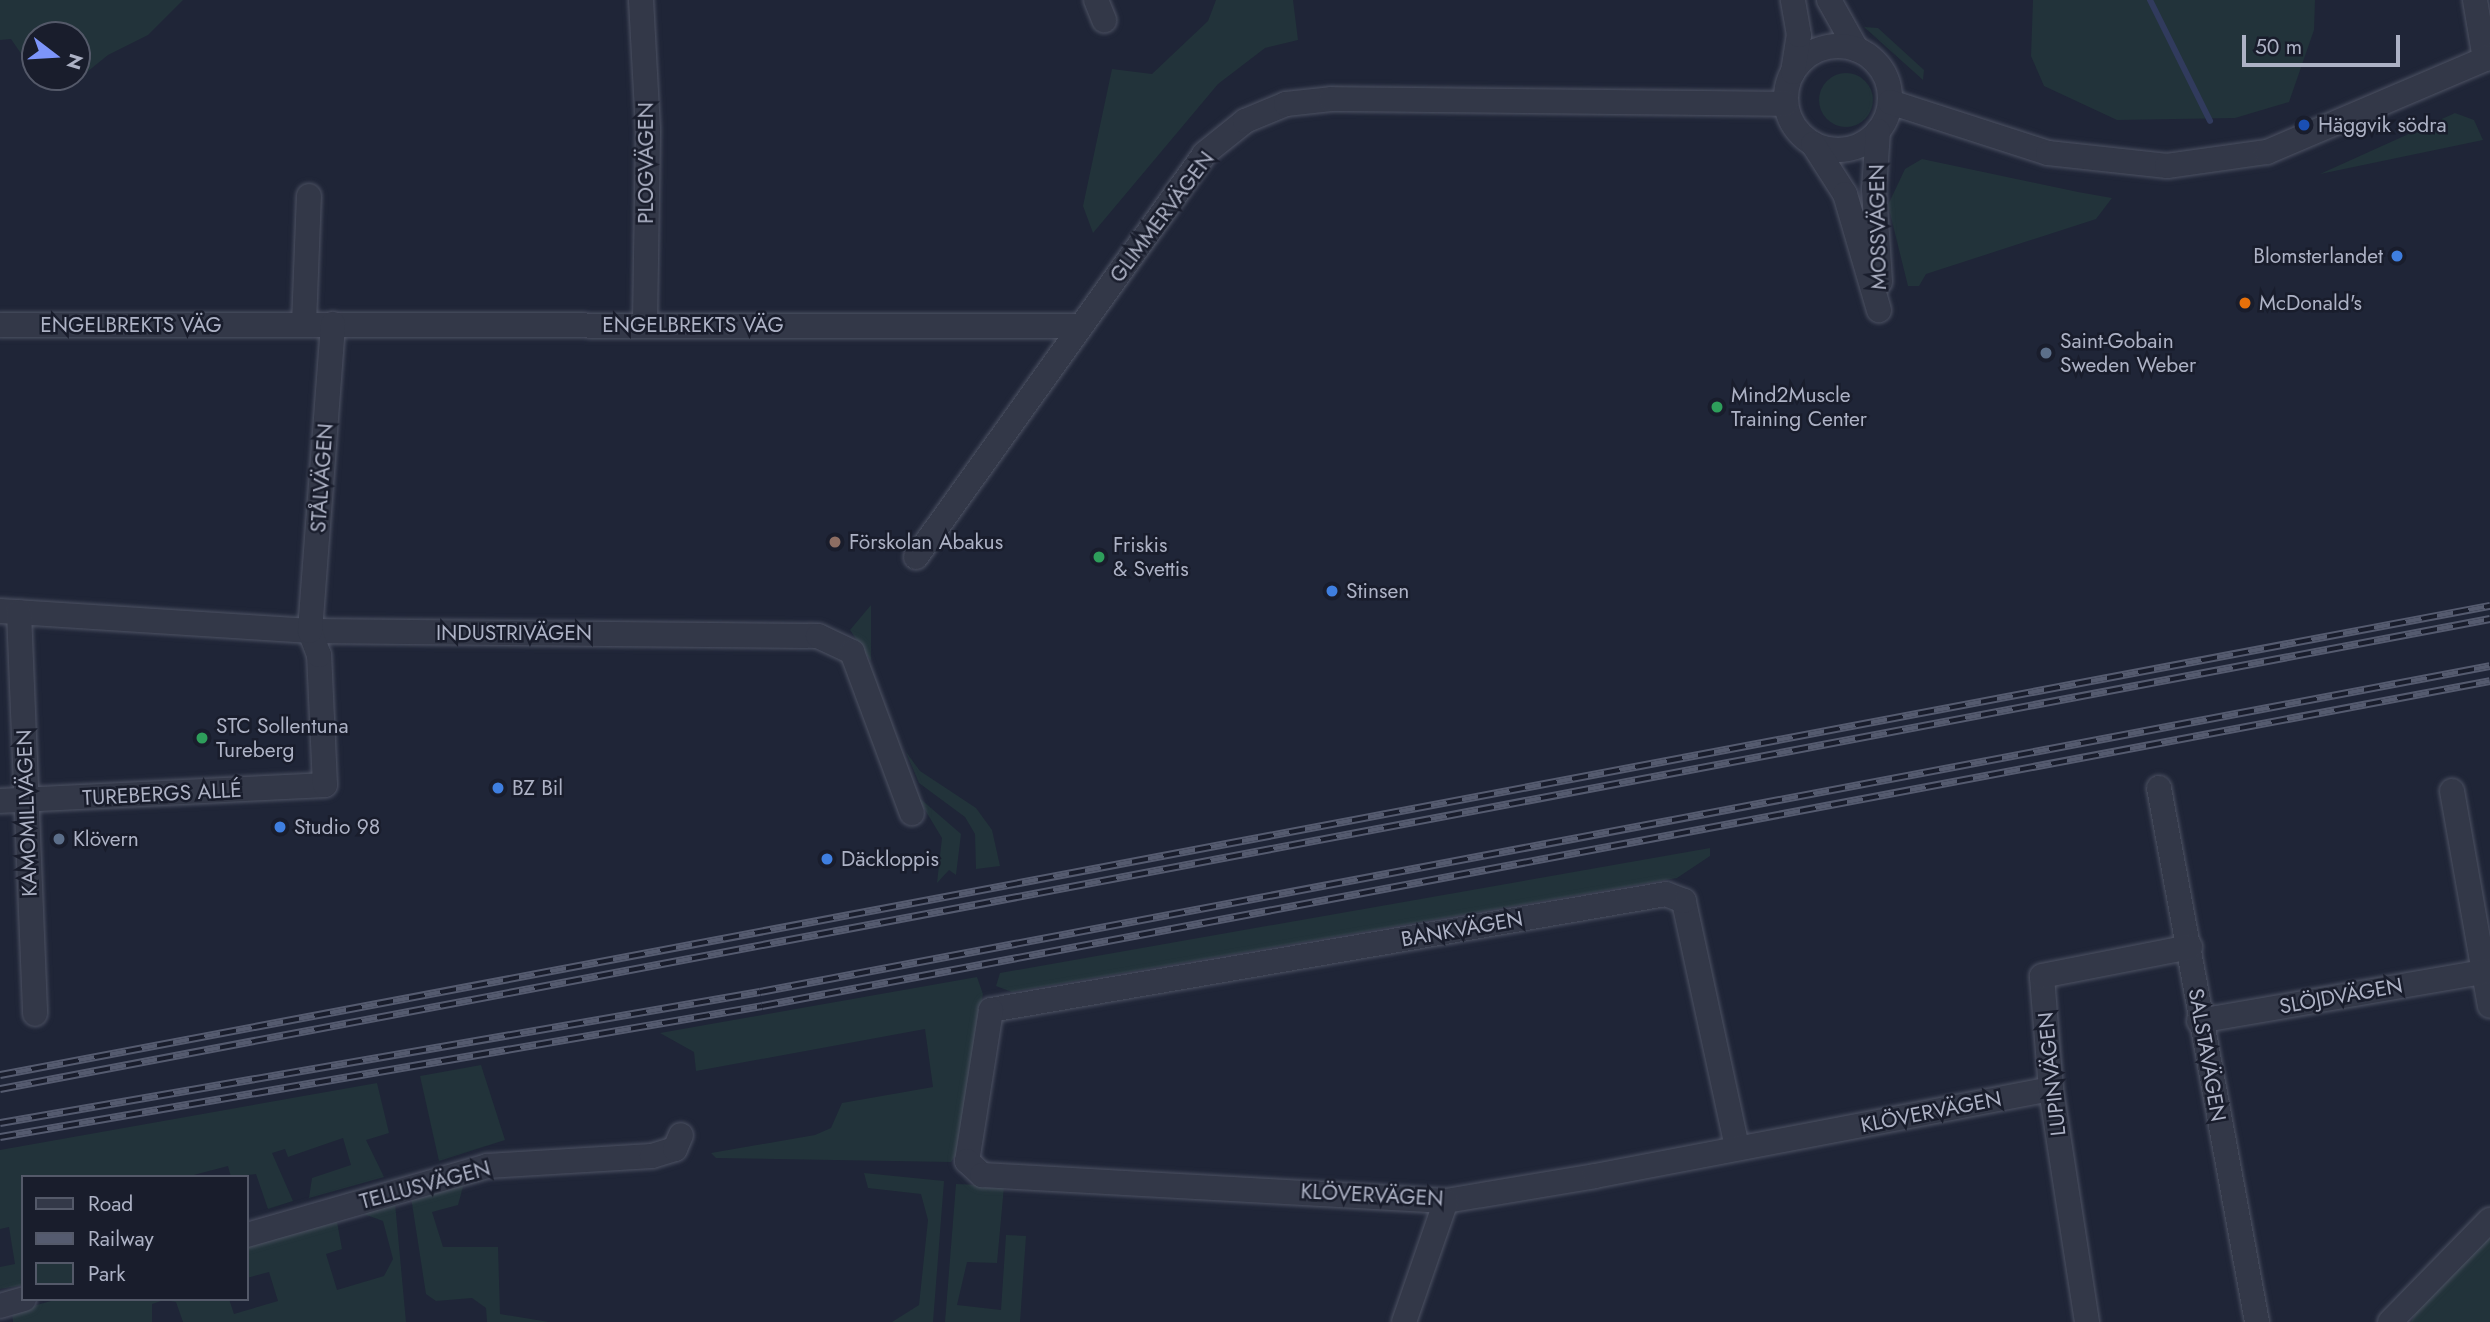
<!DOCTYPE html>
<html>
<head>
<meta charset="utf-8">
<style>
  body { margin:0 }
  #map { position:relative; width:2490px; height:1322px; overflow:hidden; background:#1f2537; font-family:Jost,sans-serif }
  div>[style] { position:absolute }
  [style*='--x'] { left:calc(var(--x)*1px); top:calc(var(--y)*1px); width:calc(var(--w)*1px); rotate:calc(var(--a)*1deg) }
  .green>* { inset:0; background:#22333a }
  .round { border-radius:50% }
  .stream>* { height:6px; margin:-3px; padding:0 3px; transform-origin:3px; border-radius:3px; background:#313b5d }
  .roads { filter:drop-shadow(0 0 2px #4d5263) drop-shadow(0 0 2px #4d5263) }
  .street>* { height:24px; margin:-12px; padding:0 12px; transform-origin:12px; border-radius:12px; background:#333848 }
  .street>.ring { margin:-12px; padding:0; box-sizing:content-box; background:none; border:24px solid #333848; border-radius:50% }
  .rail>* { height:8px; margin-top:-4px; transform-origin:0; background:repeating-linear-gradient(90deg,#191d2c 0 16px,#555b6f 0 32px); box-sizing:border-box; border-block:2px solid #555b6f }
  .dots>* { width:19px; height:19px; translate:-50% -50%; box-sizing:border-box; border:4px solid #191d2c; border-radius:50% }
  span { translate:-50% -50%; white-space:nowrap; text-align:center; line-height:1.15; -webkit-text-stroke:5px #191d2c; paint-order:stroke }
  .poi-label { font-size:21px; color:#adb2c5 }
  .left { translate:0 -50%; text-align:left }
  .right { translate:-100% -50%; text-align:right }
  .street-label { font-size:21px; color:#adb2c5 }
  .legend { position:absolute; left:21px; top:1175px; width:228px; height:126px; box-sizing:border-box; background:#191d2c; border:2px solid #545969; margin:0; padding:9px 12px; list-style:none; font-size:21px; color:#adb2c5 }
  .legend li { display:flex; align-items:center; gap:14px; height:35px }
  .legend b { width:35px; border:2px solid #545969 }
  .north { position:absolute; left:21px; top:21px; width:70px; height:70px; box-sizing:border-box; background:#191d2c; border:2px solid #545969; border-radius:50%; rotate:107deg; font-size:19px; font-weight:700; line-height:28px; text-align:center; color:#adb2c5 }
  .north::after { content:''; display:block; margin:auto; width:24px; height:32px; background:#7d95fa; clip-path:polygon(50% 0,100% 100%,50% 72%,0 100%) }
  .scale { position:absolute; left:2242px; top:35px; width:158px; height:32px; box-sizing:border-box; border:4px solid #adb2c5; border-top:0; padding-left:9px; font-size:21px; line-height:24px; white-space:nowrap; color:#adb2c5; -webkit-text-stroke:5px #191d2c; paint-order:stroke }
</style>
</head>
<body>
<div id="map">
  <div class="green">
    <i style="clip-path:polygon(0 0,183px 0,148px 35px,108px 55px,66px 89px,39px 77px,77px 77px,77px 35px,35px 35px,35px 74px,11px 39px,0 40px)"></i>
    <i style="clip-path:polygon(1216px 0,1293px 0,1298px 40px,1265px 48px,1218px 84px,1093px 233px,1083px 206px,1112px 69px,1152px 74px,1208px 21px)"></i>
    <i style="clip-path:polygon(2033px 0,2315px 0,2314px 30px,2289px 102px,2235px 118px,2117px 120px,2044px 86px,2031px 56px)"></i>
    <i style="clip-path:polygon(1864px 27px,1878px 28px,1924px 70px,1923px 80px)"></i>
    <i class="round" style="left:1819px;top:73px;width:54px;height:54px"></i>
    <i style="clip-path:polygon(2455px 113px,2474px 120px,2483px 140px,2320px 174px)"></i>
    <i style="clip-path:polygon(1922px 159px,2078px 192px,2112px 198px,2096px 219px,1926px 274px,1919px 286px,1908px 286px,1888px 205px,1905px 169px)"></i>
    <i style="clip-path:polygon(871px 605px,871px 661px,850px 630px)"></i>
    <i style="clip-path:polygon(906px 752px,920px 771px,976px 808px,992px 830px,1000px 866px,976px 869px,975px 834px,965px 817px,919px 783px)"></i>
    <i style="clip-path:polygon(916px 795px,961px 834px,956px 875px,949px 870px,937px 883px,942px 838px)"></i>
    <i style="clip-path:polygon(1710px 848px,1710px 856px,1677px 878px,1012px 992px,996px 986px,1000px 973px)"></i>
    <i style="clip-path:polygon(977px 977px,983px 994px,958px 1152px,951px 1162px,716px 1158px,711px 1153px,815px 1135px,831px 1128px,842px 1103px,933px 1087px,925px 1029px,696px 1071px,694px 1052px,660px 1033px)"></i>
    <i style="clip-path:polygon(481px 1065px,505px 1140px,439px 1161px,420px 1076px)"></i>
    <i style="clip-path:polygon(377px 1083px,389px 1133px,366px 1140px,384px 1177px,309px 1198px,312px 1178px,351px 1165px,343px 1138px,288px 1157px,285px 1149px,272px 1153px,293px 1201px,268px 1209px,256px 1174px,231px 1177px,228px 1166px,186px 1177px,23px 1177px,23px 1285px,0 1289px,0 1267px,15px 1264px,9px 1227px,0 1229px,0 1150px)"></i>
    <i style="clip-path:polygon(864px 1173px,944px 1181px,933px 1322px,892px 1322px,919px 1305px,928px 1220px,921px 1194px,868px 1188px)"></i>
    <i style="clip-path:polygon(464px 1183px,458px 1205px,432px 1212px,443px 1247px,498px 1247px,500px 1314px,549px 1322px,487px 1322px,486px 1308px,472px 1298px,436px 1301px,426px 1294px,411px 1197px)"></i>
    <i style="clip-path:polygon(956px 1184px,1004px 1186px,997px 1263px,967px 1262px,957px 1305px,1001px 1310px,1006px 1235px,1026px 1236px,1020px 1322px,945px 1322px)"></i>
    <i style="clip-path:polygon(395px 1203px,406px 1322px,183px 1322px,176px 1302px,164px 1300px,152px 1304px,152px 1322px,13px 1322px,12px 1312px,58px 1299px,229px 1299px,234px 1314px,278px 1301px,269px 1272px,247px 1278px,247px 1246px,337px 1222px,342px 1249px,326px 1254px,337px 1290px,384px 1276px,393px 1259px,383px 1221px,361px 1213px)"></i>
    <i style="clip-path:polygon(2490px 1237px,2490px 1322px,2411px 1322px,2417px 1311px)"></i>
  </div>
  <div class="stream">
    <i style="--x:2150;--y:0;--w:135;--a:63.6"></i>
  </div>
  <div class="roads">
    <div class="street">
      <i style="--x:641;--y:0;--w:131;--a:86.9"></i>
      <i style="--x:648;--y:131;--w:194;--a:90.9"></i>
      <i style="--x:1096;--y:0;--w:22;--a:68"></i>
      <i style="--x:1829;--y:0;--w:57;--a:60.8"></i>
      <i style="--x:2475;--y:0;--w:60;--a:80.4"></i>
      <i class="ring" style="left:1786px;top:46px;width:80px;height:80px"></i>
      <i style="--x:1793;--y:72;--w:37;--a:-81"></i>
      <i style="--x:1799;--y:35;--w:36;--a:-100"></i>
      <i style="--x:1890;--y:102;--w:166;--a:17.9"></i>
      <i style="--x:2048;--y:153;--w:120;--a:6.2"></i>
      <i style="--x:2167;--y:166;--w:101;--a:-8"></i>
      <i style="--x:2267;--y:152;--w:242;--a:-23.1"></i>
      <i style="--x:1878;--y:131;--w:58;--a:93.9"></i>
      <i style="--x:1874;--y:189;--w:93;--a:86.3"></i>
      <i style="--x:1813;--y:144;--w:59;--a:57.4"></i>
      <i style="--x:1845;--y:194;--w:121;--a:73.7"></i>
      <i style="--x:304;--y:324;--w:128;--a:-87.8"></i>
      <i style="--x:0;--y:325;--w:1081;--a:0.05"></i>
      <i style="--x:916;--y:557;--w:495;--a:-54.4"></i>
      <i style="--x:1204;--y:154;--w:53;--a:-38.8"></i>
      <i style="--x:1245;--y:121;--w:44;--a:-22.5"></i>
      <i style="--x:1286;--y:104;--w:45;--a:-6.3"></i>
      <i style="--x:1331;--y:99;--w:455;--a:0.6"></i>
      <i style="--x:0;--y:611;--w:311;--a:3.7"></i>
      <i style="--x:310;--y:631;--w:508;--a:0.56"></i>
      <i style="--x:818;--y:636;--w:38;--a:25"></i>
      <i style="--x:852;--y:652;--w:172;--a:69.6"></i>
      <i style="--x:19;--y:612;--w:402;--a:87.7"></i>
      <i style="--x:2159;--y:788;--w:543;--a:79.6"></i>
      <i style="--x:2452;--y:791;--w:218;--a:80"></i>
      <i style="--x:0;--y:801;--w:325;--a:-2.8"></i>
      <i style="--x:325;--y:785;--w:130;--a:-92.6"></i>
      <i style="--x:319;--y:655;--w:26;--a:-111"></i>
      <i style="--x:310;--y:631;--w:308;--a:-85.7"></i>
      <i style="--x:2199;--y:1021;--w:289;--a:-9.8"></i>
      <i style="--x:1737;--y:1147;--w:252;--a:-102.2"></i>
      <i style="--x:1684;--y:901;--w:19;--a:-159"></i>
      <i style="--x:1666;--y:894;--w:685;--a:170.25"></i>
      <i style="--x:991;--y:1010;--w:153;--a:99"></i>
      <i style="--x:967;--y:1161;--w:21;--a:43"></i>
      <i style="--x:982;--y:1175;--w:465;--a:3.2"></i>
      <i style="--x:1446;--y:1201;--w:151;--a:-9.5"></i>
      <i style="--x:1595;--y:1176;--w:464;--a:-10.8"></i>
      <i style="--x:247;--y:1235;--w:250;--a:-16"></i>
      <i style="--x:487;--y:1166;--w:165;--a:-3.5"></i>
      <i style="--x:652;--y:1156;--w:24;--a:-17"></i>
      <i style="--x:675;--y:1149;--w:15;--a:-67"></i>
      <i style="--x:0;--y:1306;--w:25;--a:-16"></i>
      <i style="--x:1404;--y:1322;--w:128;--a:-70.9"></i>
      <i style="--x:2087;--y:1322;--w:236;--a:-98.8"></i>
      <i style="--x:2051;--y:1089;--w:113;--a:-94.6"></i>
      <i style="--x:2042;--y:976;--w:151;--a:-11.1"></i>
      <i style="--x:2390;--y:1322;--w:143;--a:-45.6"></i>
    </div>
  </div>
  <div class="rail">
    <i style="--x:0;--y:1075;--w:2534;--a:-10.67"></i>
    <i style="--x:0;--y:1089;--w:2534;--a:-10.69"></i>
    <i style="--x:0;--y:1123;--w:771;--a:-9.78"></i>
    <i style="--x:760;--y:992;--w:1760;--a:-10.67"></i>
    <i style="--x:0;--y:1137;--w:773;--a:-9.75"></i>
    <i style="--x:762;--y:1006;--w:1758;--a:-10.65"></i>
  </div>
  <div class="dots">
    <i style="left:2304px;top:125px;background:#1a4fb4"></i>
    <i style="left:2397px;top:256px;background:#3f7fe0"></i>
    <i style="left:2245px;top:303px;background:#e8710a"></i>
    <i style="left:2046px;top:353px;background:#5c6f8a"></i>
    <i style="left:1717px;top:407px;background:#2e9e5b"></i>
    <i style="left:835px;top:542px;background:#8d6e63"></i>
    <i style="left:1099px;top:557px;background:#2e9e5b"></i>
    <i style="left:1332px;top:591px;background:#3f7fe0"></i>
    <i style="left:202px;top:738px;background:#2e9e5b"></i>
    <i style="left:498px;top:788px;background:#3f7fe0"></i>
    <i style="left:280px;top:827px;background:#3f7fe0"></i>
    <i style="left:59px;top:839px;background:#5c6f8a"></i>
    <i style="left:827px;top:859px;background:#3f7fe0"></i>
  </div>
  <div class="poi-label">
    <span class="left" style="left:2318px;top:125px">Häggvik södra</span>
    <span class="right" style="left:2383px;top:256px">Blomsterlandet</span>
    <span class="left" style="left:2259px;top:303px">McDonald's</span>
    <span class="left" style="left:2060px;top:353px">Saint-Gobain<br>Sweden Weber</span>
    <span class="left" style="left:1731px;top:407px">Mind2Muscle<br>Training Center</span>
    <span class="left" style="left:849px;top:542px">Förskolan Abakus</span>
    <span class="left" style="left:1113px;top:557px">Friskis<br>&amp; Svettis</span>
    <span class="left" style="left:1346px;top:591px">Stinsen</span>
    <span class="left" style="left:216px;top:738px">STC Sollentuna<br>Tureberg</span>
    <span class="left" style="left:512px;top:788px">BZ Bil</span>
    <span class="left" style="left:294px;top:827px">Studio 98</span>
    <span class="left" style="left:73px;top:839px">Klövern</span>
    <span class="left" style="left:841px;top:859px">Däckloppis</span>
  </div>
  <div class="street-label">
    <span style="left:646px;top:163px;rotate:-90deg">PLOGVÄGEN</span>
    <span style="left:1162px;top:217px;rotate:-53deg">GLIMMERVÄGEN</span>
    <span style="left:1878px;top:227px;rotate:-91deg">MOSSVÄGEN</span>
    <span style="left:131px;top:325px">ENGELBREKTS VÄG</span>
    <span style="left:693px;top:325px">ENGELBREKTS VÄG</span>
    <span style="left:322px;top:478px;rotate:-86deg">STÅLVÄGEN</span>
    <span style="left:514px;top:633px">INDUSTRIVÄGEN</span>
    <span style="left:162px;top:794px;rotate:-3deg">TUREBERGS ALLÉ</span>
    <span style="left:27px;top:813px;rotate:-92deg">KAMOMILLVÄGEN</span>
    <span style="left:1462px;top:929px;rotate:-10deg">BANKVÄGEN</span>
    <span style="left:2341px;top:996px;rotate:-10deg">SLÖJDVÄGEN</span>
    <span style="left:2207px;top:1055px;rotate:80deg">SALSTAVÄGEN</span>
    <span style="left:2052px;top:1074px;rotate:-96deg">LUPINVÄGEN</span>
    <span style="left:1931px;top:1112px;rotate:-11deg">KLÖVERVÄGEN</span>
    <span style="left:425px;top:1185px;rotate:-15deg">TELLUSVÄGEN</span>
    <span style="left:1372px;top:1195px;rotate:3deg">KLÖVERVÄGEN</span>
  </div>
  <ul class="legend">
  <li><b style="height:9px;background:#333848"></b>Road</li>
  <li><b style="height:9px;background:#555b6f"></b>Railway</li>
  <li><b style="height:19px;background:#22333a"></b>Park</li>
  </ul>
  <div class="north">N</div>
  <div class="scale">50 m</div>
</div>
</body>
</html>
